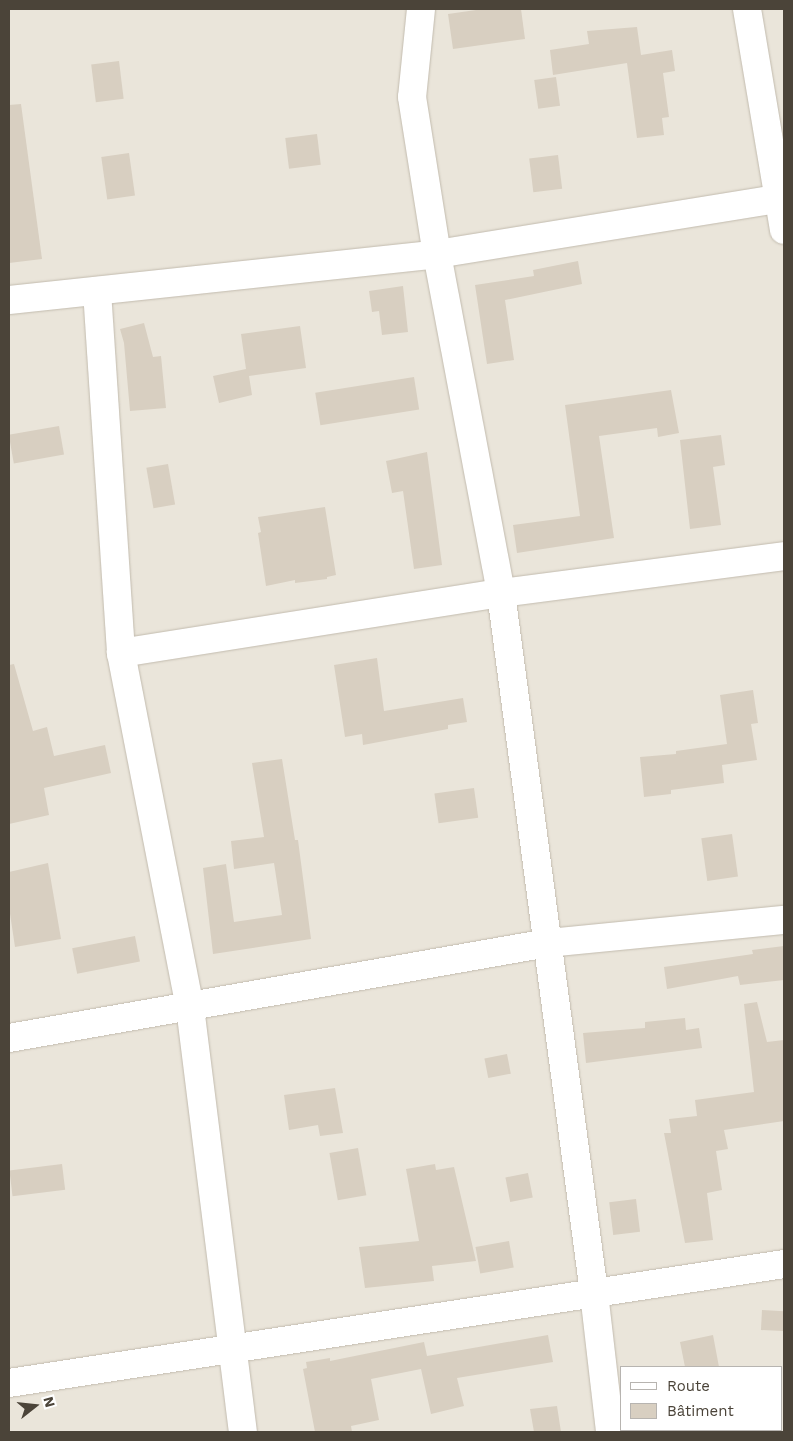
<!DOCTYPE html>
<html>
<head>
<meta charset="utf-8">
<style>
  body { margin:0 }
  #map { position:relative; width:793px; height:1441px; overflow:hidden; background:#f6f3ec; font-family:"Work Sans",sans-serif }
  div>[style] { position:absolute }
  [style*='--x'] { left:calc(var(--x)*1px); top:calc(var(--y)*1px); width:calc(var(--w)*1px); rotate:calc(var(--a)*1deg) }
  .residential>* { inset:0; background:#eae5da }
  .building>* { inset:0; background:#d8cfc1; transform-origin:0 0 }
  .roads { filter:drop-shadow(0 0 1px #c2bbae) drop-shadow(0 0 1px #c2bbae) }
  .minor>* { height:28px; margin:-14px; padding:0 14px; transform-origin:14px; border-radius:14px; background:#fff }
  span { translate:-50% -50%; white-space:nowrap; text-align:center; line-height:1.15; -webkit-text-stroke:4.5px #fff; paint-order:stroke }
  .frame { position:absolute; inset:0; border:10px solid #4b4439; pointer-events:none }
  .legend { position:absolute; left:620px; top:1366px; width:162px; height:65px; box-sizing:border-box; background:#fff; border:1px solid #b7b4b0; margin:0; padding:6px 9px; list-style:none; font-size:15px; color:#4b4439 }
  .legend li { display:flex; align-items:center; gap:10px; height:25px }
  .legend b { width:25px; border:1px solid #b7b4b0 }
  .north { position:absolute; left:10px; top:1381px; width:50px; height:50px; -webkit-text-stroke:4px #fff; paint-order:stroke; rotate:74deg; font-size:14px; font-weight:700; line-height:20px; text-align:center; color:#4b4439 }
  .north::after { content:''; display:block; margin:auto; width:18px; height:22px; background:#4b4439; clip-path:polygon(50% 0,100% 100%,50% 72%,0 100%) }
</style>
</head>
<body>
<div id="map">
  <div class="residential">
    <i style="clip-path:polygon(evenodd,9px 9px,784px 9px,784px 1432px,9px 1432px,9px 9px,622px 1367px,782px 1367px,782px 1430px,622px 1430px,622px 1367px)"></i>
  </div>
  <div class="building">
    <i style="clip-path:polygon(483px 9px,521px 9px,525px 39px,453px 49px,448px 14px)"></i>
    <i style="clip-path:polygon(637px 27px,641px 55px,672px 50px,675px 71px,663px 73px,669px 117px,662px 118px,664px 135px,637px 138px,627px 63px,553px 75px,550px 50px,589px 44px,587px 31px)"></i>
    <i style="left:119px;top:61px;width:38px;height:28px;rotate:83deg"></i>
    <i style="left:556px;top:77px;width:29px;height:22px;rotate:82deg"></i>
    <i style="clip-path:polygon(21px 104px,42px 259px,9px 263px,9px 105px)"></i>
    <i style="left:317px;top:134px;width:31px;height:32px;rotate:83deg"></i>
    <i style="left:129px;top:153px;width:43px;height:28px;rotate:82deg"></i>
    <i style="left:558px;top:155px;width:34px;height:29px;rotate:83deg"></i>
    <i style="clip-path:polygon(578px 261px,582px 284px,505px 300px,514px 360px,487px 364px,475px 285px,534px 276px,533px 270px)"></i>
    <i style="clip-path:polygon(403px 286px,408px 332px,382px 335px,379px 311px,372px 312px,369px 291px)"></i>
    <i style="clip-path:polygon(144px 323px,153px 357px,161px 356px,166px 408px,130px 411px,124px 343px,120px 329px)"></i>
    <i style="clip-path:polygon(300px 326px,306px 368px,249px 376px,252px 395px,219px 403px,213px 376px,246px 369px,241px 334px)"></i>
    <i style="left:414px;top:377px;width:33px;height:100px;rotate:81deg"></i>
    <i style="clip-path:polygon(671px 390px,679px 433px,658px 437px,657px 428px,599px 436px,614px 538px,517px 553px,513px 525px,580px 516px,565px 405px)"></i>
    <i style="left:59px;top:426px;width:29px;height:51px;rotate:80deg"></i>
    <i style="clip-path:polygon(721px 435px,725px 465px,713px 467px,721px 525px,690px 529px,680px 440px)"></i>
    <i style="clip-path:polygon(427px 452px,442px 565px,414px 569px,403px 491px,392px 493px,386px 461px)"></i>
    <i style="left:168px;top:464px;width:41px;height:22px;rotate:80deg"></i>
    <i style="clip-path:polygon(325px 507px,336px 575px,327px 577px,327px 579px,295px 583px,295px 580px,266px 586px,258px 533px,261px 532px,258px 517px)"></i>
    <i style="clip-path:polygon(377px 658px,384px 711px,463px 698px,467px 722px,448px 725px,448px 729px,363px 745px,362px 734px,345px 737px,334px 665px)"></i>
    <i style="clip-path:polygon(14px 664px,33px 731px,47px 727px,54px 756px,105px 745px,111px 773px,44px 788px,49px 815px,9px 824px,9px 665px)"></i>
    <i style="clip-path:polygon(753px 690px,758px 723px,751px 724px,757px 760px,722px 765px,724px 783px,671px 790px,671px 794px,644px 797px,640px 757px,676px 754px,676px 751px,727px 744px,720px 695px)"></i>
    <i style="clip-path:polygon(282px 759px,295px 840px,298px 840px,311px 939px,213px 954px,203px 868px,226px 864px,234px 922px,282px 915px,274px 863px,234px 869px,231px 841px,264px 837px,252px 763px)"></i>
    <i style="left:474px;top:788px;width:30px;height:40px;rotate:82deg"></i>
    <i style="left:732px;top:834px;width:43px;height:31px;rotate:82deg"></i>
    <i style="clip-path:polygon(48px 863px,61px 939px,15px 947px,9px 907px,9px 872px)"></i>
    <i style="left:135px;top:936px;width:26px;height:64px;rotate:79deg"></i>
    <i style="clip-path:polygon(784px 946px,784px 980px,740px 985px,738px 976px,667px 989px,664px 967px,753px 954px,752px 950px)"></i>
    <i style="clip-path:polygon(757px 1002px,767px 1042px,784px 1040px,784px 1121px,724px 1130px,728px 1149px,716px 1151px,722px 1190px,707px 1193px,713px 1240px,685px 1243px,664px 1133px,671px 1133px,669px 1119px,697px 1116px,695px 1100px,754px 1092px,744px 1004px)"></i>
    <i style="clip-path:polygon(685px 1018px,686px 1030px,699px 1028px,702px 1048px,586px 1063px,583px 1033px,645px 1028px,645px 1022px)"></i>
    <i style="left:507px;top:1054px;width:20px;height:23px;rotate:79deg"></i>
    <i style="clip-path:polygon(335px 1088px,343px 1133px,320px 1136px,318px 1125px,289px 1130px,284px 1095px)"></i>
    <i style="left:358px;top:1148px;width:48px;height:29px;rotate:80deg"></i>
    <i style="left:62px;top:1164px;width:26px;height:53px;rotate:83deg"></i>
    <i style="clip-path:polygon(435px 1164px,436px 1170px,454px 1167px,476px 1261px,432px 1266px,434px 1281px,365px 1288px,359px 1247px,419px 1241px,406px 1169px)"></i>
    <i style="left:528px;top:1173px;width:25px;height:23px;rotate:79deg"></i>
    <i style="left:636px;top:1199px;width:33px;height:27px;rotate:83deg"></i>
    <i style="left:509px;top:1241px;width:27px;height:34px;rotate:80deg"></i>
    <i style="left:762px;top:1310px;width:22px;height:20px;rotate:3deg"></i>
    <i style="clip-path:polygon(548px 1335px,553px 1362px,457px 1378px,464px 1406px,431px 1414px,421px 1369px,371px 1379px,379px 1420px,351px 1426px,352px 1432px,315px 1432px,303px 1369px,307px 1368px,306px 1362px,330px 1358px,330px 1361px,424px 1342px,427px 1356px)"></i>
    <i style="clip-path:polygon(713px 1335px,719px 1367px,685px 1367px,680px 1342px)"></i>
    <i style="clip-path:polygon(557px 1406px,561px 1432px,534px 1432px,530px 1409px)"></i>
  </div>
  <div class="roads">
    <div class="minor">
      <i style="--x:421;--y:9;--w:88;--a:95.8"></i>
      <i style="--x:412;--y:97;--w:159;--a:81"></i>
      <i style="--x:437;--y:254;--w:345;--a:79.3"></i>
      <i style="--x:501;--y:593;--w:706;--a:82.43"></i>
      <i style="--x:594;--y:1293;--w:140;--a:83.4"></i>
      <i style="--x:747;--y:9;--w:224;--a:80.5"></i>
      <i style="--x:97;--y:291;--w:363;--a:86.2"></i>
      <i style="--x:121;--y:653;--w:361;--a:79"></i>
      <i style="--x:190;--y:1007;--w:428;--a:82.9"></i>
      <i style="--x:9;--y:300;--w:430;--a:-6.1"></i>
      <i style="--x:437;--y:254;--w:345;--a:-9.2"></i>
      <i style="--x:121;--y:653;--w:385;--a:-9"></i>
      <i style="--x:501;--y:593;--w:285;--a:-7.4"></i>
      <i style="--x:9;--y:1038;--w:547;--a:-10"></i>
      <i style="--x:548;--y:943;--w:237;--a:-5.6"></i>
      <i style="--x:9;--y:1383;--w:784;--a:-8.73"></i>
    </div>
  </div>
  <div class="frame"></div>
  <ul class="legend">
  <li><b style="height:6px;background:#fff"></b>Route</li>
  <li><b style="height:14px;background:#d8cfc1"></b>Bâtiment</li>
  </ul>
  <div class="north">N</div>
</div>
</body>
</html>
